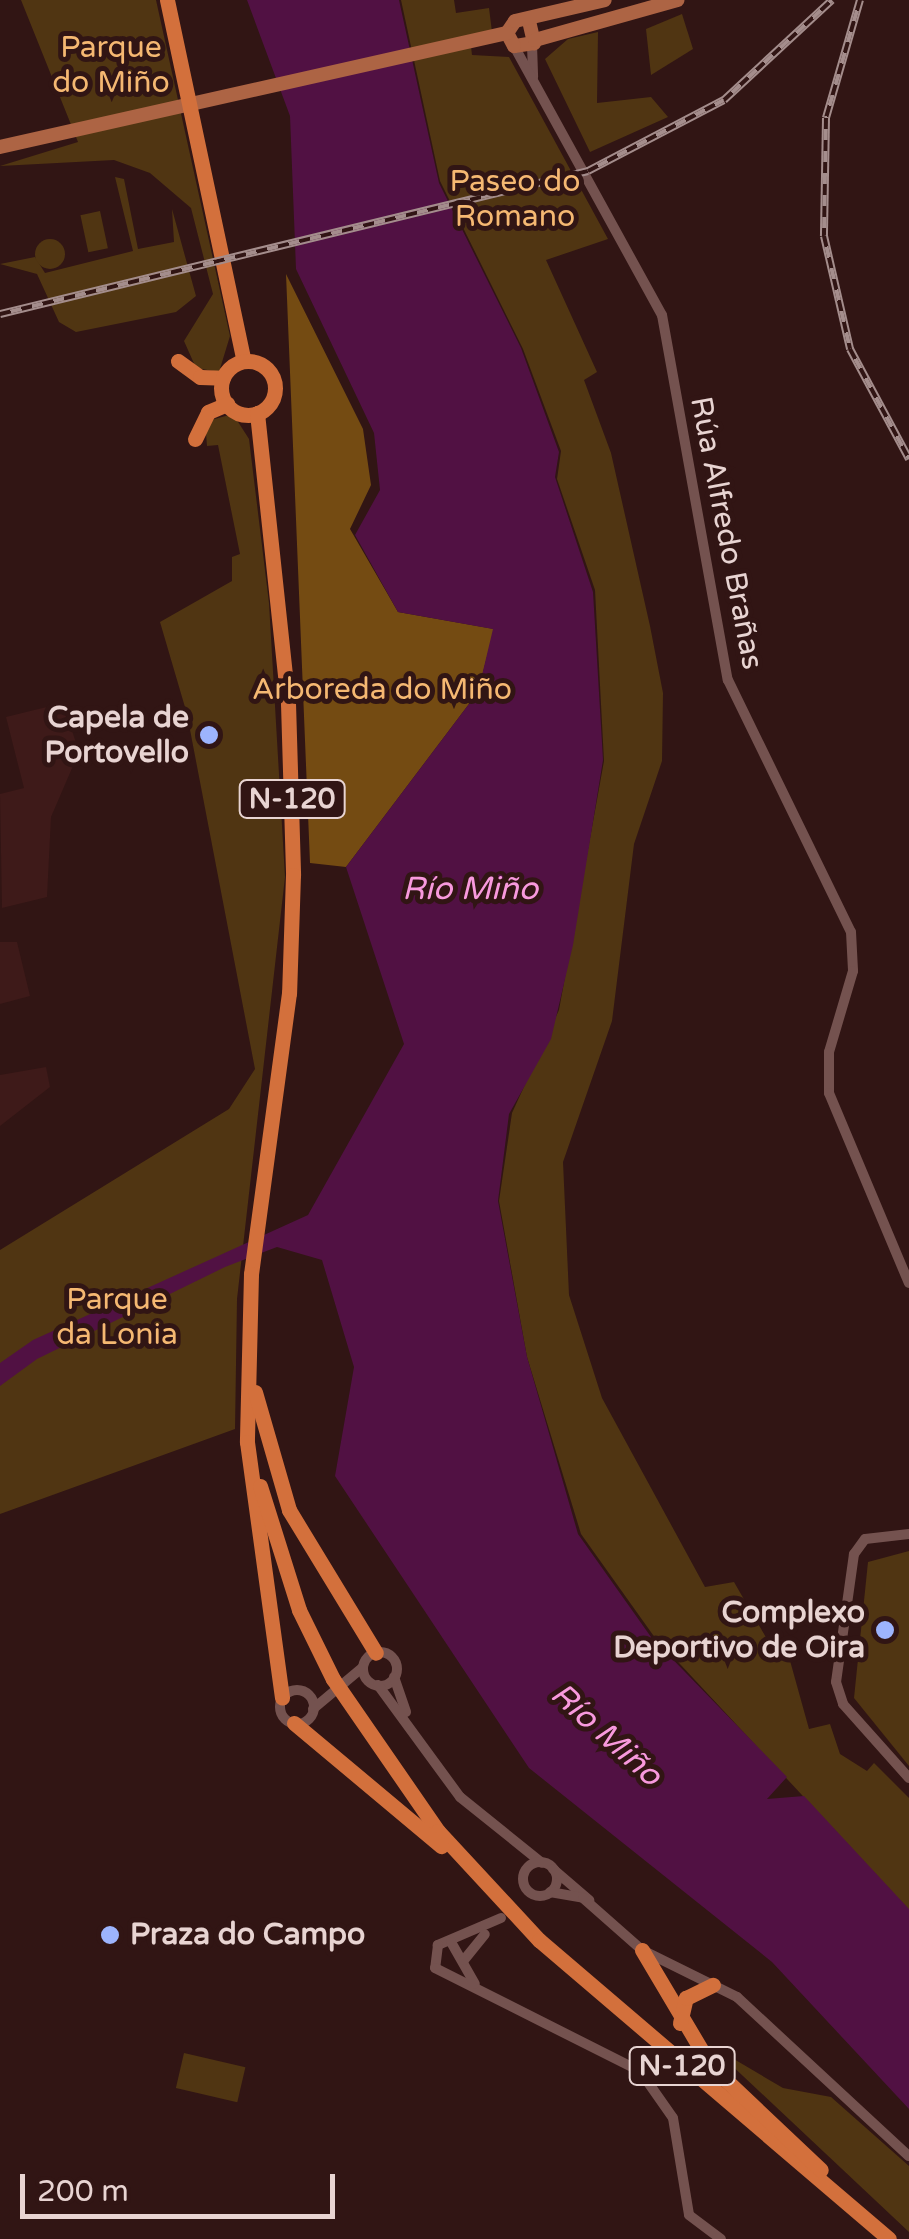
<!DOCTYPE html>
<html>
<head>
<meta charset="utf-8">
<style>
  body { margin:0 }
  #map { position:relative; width:909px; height:2239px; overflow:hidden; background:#311514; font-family:"Varela Round",sans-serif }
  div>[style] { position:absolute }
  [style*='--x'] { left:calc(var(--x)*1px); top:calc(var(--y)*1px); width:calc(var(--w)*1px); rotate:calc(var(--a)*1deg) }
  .built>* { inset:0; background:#3e1a19 }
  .green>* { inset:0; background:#503512; transform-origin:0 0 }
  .round { border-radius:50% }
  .forest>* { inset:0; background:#744b12 }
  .water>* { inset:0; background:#511143 }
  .minor>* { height:10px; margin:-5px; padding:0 5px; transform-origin:5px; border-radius:5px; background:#74524f }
  .minor>.ring { margin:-5px; padding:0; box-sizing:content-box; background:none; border:10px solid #74524f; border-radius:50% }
  .major>* { height:14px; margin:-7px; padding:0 7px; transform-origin:7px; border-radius:7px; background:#ad6444 }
  .highway>* { height:15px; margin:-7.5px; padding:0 7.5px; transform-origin:7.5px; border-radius:7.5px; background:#d3703c }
  .highway>.ring { margin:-7.5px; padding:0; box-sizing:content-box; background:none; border:15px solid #d3703c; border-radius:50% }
  .rail>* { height:8px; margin-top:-4px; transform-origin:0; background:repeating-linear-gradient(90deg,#311514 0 11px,#a48d8c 0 22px); box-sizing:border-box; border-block:2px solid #a48d8c }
  .dots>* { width:28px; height:28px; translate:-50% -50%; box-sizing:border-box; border:5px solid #311514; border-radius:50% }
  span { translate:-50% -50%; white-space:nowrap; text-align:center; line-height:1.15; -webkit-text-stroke:10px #311514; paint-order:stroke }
  .shield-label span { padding:2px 8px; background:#311514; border:2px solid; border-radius:8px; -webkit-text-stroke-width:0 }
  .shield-label { font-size:28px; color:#e8d4d2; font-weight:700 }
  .park-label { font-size:30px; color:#f5b872 }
  .street-label { font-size:30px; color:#e8d4d2 }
  .poi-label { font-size:30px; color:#e8d4d2; font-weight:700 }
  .right { translate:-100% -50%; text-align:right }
  .left { translate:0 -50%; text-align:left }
  .water-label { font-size:32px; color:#f899dd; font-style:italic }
  .scale { position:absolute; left:20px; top:2174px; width:315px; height:45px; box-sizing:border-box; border:5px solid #e8d4d2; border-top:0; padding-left:12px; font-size:30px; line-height:35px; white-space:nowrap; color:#e8d4d2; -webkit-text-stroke:8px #311514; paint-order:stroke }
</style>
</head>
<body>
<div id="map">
  <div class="built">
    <i style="clip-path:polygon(63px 703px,79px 752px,51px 817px,47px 897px,2px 908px,0 794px,24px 788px,6px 717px)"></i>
    <i style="clip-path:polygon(0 942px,17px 942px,30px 996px,0 1004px)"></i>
    <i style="clip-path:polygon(46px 1067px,50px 1087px,0 1126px,0 1075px)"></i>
  </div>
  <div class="green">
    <i style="clip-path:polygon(21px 0,156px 0,230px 336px,219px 372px,196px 368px,184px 341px,213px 294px,191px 208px,150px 173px,114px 160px,0 166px,78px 142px)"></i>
    <i style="clip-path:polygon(401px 0,454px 0,456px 13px,489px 8px,492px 32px,470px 38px,472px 55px,509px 57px,608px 239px,546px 260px,597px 372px,584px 380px,611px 453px,650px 626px,663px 693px,662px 761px,634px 844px,612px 1021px,563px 1162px,569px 1295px,602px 1398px,705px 1587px,734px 1582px,771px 1646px,789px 1657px,809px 1729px,830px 1724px,840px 1754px,867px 1771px,874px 1763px,909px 1798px,909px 1910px,653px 1635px,581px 1534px,527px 1357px,499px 1201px,512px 1113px,559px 1010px,604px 761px,595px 590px,557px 479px,561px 451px,523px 349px,440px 181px)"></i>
    <i style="clip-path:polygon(682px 14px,693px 49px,651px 75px,646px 29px)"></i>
    <i style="clip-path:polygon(598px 32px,597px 103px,651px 97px,668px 117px,590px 152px,545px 59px,568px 39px)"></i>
    <i style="clip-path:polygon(115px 177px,124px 179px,138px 249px,174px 242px,172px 209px,196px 296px,176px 312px,76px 332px,59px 322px,37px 274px,0 264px,35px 257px,45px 273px,133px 251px)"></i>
    <i style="left:100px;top:211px;width:38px;height:20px;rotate:78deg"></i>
    <i class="round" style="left:35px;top:239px;width:30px;height:30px"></i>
    <i style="clip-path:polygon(233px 414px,249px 439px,269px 603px,285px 877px,237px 1299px,235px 1429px,0 1514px,0 1250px,229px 1109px,255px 1069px,187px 714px,160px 622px,232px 581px,232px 557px,240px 554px,218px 445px,207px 446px,206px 433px,211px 420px)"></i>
    <i style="clip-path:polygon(909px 1551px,909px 1766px,854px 1698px,868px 1562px)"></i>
    <i style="clip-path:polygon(710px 2045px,783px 2088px,831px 2097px,909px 2166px,909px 2232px)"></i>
    <i style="left:184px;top:2053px;width:63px;height:36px;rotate:13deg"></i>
  </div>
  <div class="forest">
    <i style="clip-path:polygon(286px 274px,363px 429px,371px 485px,350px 529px,398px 612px,494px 629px,478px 692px,346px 867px,310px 863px)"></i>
  </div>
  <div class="water">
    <i style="clip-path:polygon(247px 0,399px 0,439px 183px,521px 348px,559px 452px,555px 477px,593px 592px,603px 760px,573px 945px,551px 1039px,509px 1114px,498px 1201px,527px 1357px,578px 1534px,651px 1637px,787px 1777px,767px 1799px,804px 1796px,909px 1909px,909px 2109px,772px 1962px,529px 1768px,335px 1476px,354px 1367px,322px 1260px,277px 1247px,225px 1267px,37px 1359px,0 1386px,0 1363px,33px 1340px,308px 1215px,404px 1044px,346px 867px,478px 692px,493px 629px,398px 612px,355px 535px,380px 490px,374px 433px,296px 269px,290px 116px)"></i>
  </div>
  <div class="minor">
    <i style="--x:532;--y:45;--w:32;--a:88"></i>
    <i style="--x:514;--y:46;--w:307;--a:61.2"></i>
    <i style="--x:662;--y:315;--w:371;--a:79.8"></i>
    <i style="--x:728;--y:680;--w:280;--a:64"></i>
    <i style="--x:851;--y:932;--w:39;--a:87"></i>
    <i style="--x:853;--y:971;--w:84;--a:106.5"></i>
    <i style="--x:829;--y:1052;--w:41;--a:90"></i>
    <i style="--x:829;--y:1093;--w:206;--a:67.2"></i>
    <i style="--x:909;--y:1534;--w:44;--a:173.5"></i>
    <i style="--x:865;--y:1539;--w:19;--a:126"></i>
    <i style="--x:854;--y:1554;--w:129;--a:98"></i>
    <i style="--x:836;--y:1682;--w:23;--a:72"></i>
    <i style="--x:843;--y:1704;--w:99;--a:48.3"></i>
    <i class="ring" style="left:363px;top:1652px;width:24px;height:24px"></i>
    <i style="--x:394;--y:1677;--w:37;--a:71"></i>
    <i style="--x:378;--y:1685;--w:139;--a:53.8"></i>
    <i style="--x:460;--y:1797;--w:105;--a:38.8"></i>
    <i class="ring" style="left:280px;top:1690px;width:24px;height:24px"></i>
    <i style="--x:313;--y:1709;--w:65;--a:-40"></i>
    <i class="ring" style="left:523px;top:1862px;width:24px;height:24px"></i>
    <i style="--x:553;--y:1869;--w:48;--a:40.7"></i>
    <i style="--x:550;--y:1892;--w:34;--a:10"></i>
    <i style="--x:583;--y:1898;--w:79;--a:41.4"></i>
    <i style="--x:642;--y:1950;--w:106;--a:26.3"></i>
    <i style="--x:737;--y:1997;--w:234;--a:42.8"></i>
    <i style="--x:501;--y:1918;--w:69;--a:156.8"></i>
    <i style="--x:438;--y:1945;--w:23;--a:97"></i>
    <i style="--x:435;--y:1968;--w:229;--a:26.7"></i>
    <i style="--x:640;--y:2071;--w:57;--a:54.9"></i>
    <i style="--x:673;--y:2118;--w:98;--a:80.6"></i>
    <i style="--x:689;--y:2215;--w:40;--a:37"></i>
    <i style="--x:451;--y:1942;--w:48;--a:60.3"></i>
    <i style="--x:464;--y:1960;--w:33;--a:-51"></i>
  </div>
  <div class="major">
    <i style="--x:529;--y:21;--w:23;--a:77"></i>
    <i style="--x:534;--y:43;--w:20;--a:171"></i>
    <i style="--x:514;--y:46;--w:15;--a:-118"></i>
    <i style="--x:507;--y:33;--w:14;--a:-56"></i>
    <i style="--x:515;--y:21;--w:92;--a:-13.1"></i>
    <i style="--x:535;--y:40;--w:148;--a:-15.7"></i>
    <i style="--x:0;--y:147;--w:520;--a:-12.67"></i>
  </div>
  <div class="highway">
    <i style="--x:167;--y:0;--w:369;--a:78"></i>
    <i style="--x:178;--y:361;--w:27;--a:36"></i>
    <i style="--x:200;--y:377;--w:23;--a:2"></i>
    <i class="ring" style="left:221px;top:361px;width:39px;height:39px"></i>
    <i style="--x:257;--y:413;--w:292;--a:83.9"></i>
    <i style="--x:288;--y:703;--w:172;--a:88.3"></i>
    <i style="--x:293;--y:875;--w:118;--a:91.9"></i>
    <i style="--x:289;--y:993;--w:284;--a:97.7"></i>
    <i style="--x:251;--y:1274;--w:168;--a:91.4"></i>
    <i style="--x:247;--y:1442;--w:258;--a:82.2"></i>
    <i style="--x:195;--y:439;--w:30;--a:-64"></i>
    <i style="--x:208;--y:412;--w:21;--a:-23"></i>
    <i style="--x:255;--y:1392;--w:123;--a:73.9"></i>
    <i style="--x:289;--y:1510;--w:167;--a:58.7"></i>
    <i style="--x:260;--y:1486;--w:130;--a:72.5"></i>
    <i style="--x:299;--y:1610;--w:77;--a:63.8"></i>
    <i style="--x:333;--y:1679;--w:185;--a:55.4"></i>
    <i style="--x:438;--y:1831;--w:149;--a:47.2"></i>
    <i style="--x:539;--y:1940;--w:460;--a:40.5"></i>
    <i style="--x:294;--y:1723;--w:192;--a:39.9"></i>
    <i style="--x:642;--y:1950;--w:135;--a:59.3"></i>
    <i style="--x:711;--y:2066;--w:151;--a:43.4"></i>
    <i style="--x:680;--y:2023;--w:26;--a:-77"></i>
    <i style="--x:686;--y:1998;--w:30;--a:-26"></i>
  </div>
  <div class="rail">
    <i style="--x:860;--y:0;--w:123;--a:106.1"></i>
    <i style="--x:826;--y:118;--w:118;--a:91"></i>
    <i style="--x:824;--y:236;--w:116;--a:77"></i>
    <i style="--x:850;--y:349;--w:125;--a:61.8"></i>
    <i style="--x:0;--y:314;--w:605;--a:-13.67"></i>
    <i style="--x:588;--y:171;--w:153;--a:-27.6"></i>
    <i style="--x:724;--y:100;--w:147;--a:-42.8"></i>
  </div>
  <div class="dots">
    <i style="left:209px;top:735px;background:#9db4fd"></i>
    <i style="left:885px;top:1630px;background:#9db4fd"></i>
    <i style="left:110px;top:1935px;background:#9db4fd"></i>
  </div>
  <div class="shield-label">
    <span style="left:292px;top:799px">N-120</span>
    <span style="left:682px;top:2066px">N-120</span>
  </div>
  <div class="park-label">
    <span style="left:111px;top:65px">Parque<br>do Miño</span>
    <span style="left:515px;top:199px">Paseo do<br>Romano</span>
    <span style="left:382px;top:690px">Arboreda do Miño</span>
    <span style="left:117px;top:1317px">Parque<br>da Lonia</span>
  </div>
  <div class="street-label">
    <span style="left:726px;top:533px;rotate:79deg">Rúa Alfredo Brañas</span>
  </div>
  <div class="poi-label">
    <span class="right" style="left:189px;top:735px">Capela de<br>Portovello</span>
    <span class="right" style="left:865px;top:1630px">Complexo<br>Deportivo de Oira</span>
    <span class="left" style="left:130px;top:1935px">Praza do Campo</span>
  </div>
  <div class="water-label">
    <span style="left:470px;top:889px">Río Miño</span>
    <span style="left:606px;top:1735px;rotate:42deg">Río Miño</span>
  </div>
  <div class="scale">200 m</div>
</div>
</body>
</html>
